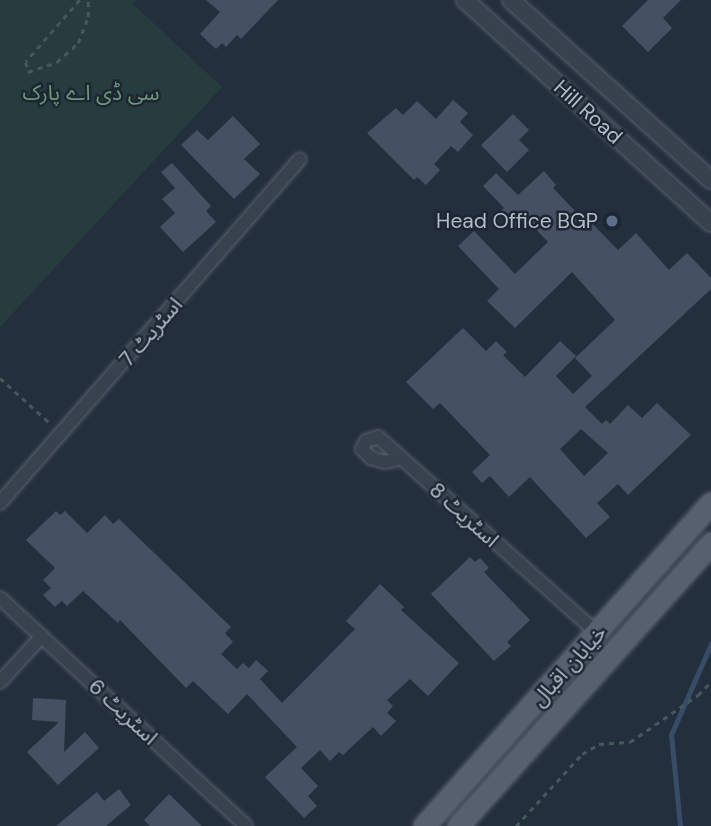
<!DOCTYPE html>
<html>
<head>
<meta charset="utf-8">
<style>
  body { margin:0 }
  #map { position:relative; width:711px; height:826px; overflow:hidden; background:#242f3e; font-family:"DM Sans","Noto Sans Arabic",sans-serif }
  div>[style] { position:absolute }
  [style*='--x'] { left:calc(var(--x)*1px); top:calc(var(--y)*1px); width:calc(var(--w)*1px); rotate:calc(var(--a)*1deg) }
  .green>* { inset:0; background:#263c3f }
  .stream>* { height:4.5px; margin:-2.25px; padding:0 2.25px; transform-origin:2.25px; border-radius:2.25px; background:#394c67 }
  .building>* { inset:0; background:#455162 }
  .path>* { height:2.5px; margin-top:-1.25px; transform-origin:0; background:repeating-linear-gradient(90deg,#44595c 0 5px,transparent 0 10px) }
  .roads { filter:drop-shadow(0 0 2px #565f6c) drop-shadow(0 0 2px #565f6c) }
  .minor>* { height:12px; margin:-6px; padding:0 6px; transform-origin:6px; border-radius:6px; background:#38414e }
  .tertiary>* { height:16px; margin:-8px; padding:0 8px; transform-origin:8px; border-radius:8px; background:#38414e }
  .primary>* { height:21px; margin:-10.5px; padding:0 10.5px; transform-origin:10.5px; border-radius:10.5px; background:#56606e }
  .dots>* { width:19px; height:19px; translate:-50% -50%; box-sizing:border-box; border:4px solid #1d2633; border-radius:50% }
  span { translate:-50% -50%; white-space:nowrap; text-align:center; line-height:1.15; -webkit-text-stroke:5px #1d2633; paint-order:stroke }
  .park-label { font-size:21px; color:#6b9a76 }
  .street-label { font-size:21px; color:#b4bcc9 }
  .poi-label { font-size:21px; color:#b4bcc9 }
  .right { translate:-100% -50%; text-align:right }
</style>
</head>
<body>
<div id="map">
  <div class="green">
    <i style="clip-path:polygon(0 0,136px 0,133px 4px,222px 87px,0 327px)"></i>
  </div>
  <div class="stream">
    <i style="--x:680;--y:826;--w:91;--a:-95.6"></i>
    <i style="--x:671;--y:735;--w:99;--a:-66.3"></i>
  </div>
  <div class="building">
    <i style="clip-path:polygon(206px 0,278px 0,241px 39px,237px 35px,226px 47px,222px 43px,216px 49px,200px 34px,220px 12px)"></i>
    <i style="clip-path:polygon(648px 0,681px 0,663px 18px,672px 28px,648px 52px,622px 26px)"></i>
    <i style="clip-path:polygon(453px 100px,468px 113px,460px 122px,473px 135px,458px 152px,451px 146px,434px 164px,440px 170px,426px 185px,417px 177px,414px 180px,367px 133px,396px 108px,403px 115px,417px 101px,436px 119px)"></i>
    <i style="clip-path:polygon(513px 114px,529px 130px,519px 140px,529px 150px,507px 172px,481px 145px)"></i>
    <i style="clip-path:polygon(233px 116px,260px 144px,244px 159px,260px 174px,234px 199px,181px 145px,197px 130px,208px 140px)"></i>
    <i style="clip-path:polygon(172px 163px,211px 206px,206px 211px,216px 222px,183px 252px,160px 227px,175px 213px,162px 199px,175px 188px,161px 172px)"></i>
    <i style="clip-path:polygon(evenodd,544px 171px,556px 185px,553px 188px,577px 213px,580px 211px,618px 250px,636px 233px,669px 270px,687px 253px,711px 278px,711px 289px,585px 407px,602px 424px,606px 420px,610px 424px,628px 405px,642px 418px,657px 403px,691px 435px,628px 495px,618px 484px,597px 503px,610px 517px,586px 538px,530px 477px,509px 497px,490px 476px,482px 483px,472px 472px,490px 455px,440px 403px,433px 409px,406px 382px,463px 328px,486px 351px,496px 341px,507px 352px,503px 355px,525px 377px,560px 341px,576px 356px,556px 376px,573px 394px,592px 376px,575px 358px,615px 320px,572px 272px,515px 328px,487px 301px,499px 289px,458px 246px,474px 231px,515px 274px,548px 242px,525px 218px,513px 229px,498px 213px,504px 208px,483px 186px,496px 173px,518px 195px,544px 171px,581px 429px,608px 453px,584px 476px,560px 449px,581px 429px)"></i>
    <i style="clip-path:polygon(56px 511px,60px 515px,65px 511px,87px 533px,105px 515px,113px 524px,119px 519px,231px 627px,225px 633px,233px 642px,221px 654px,237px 669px,243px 663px,249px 668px,256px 660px,268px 671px,260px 679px,282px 703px,355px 629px,346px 621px,380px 584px,404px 607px,401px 610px,459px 663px,428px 696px,410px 679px,387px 700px,393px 706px,387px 713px,396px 721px,381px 736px,373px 727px,343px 755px,339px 752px,330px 761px,320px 750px,301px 768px,318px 786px,308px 796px,317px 806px,304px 818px,265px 777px,297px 747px,247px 694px,228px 714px,193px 681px,186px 688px,120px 620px,118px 623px,83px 591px,67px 606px,62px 601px,55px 607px,43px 595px,51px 588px,43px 580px,55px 568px,26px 540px)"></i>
    <i style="clip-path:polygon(470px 557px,475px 562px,480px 558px,489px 568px,484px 572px,530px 620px,507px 642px,511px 646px,494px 661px,431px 594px)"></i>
    <i style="clip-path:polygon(33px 698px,66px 700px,64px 752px,85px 732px,99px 748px,58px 785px,27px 752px,59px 722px,32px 720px)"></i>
    <i style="clip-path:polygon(119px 789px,131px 805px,106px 826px,56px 826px,97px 792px,104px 801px)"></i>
    <i style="clip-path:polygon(169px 794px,202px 826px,150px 826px,144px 820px)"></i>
  </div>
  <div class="path">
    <i style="--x:80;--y:0;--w:82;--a:131.1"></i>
    <i style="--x:26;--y:62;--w:10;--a:79"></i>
    <i style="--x:28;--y:72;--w:31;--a:-19"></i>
    <i style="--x:57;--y:62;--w:28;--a:-42"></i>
    <i style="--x:78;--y:43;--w:28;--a:-69"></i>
    <i style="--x:88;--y:17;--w:17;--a:-90"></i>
    <i style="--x:0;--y:378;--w:70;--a:42.1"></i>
    <i style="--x:516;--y:826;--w:98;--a:-47.5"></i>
    <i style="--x:582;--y:754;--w:20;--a:-30"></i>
    <i style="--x:599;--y:744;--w:31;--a:-4"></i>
    <i style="--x:630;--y:742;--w:83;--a:-34.7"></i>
    <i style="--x:698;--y:695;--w:18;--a:-45"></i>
  </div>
  <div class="roads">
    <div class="minor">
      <i style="--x:398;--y:459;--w:13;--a:167"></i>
      <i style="--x:385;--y:462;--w:15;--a:-164"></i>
      <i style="--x:371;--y:458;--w:13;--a:-135"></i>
      <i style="--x:362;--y:449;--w:9;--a:-63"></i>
      <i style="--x:366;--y:441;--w:13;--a:-18"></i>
      <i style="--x:378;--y:437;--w:295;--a:41.8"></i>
      <i style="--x:0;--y:503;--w:456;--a:-48.9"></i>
      <i style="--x:0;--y:598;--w:335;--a:42.8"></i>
      <i style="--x:0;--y:682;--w:62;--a:-47.6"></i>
    </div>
    <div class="tertiary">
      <i style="--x:465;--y:0;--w:332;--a:42.2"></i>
      <i style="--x:511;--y:0;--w:269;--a:42"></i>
    </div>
    <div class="primary">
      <i style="--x:424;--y:826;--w:432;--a:-48.4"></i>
      <i style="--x:458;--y:826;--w:380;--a:-48.2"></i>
    </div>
  </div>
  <div class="dots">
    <i style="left:612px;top:221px;background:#5c6f8a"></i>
  </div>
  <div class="park-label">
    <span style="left:91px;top:93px">سی ڈی اے پارک</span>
  </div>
  <div class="street-label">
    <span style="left:588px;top:112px;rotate:42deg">Hill Road</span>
    <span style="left:151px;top:332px;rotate:-49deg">اسٹریٹ 7</span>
    <span style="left:464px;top:515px;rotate:42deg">اسٹریٹ 8</span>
    <span style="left:569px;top:666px;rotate:-48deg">خیابان اقبال</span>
    <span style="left:123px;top:712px;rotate:43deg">اسٹریٹ 6</span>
  </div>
  <div class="poi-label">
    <span class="right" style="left:598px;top:221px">Head Office BGP</span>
  </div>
</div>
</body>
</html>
